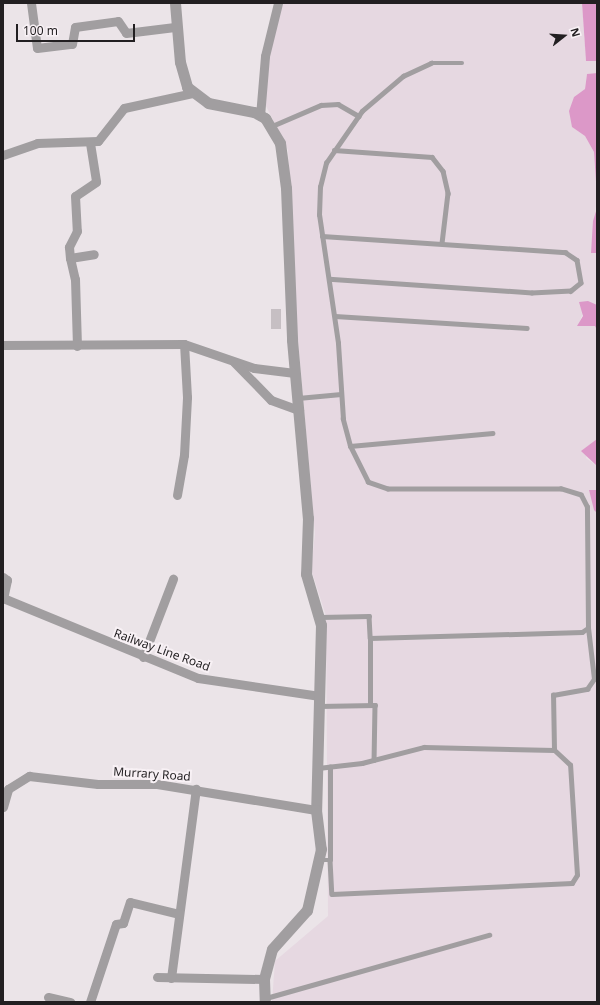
<!DOCTYPE html>
<html>
<head>
<meta charset="utf-8">
<style>
  body { margin:0 }
  #map { position:relative; width:600px; height:1005px; overflow:hidden; background:#ebe4e8; font-family:"Noto Sans",sans-serif }
  div>[style] { position:absolute }
  [style*='--x'] { left:calc(var(--x)*1px); top:calc(var(--y)*1px); width:calc(var(--w)*1px); rotate:calc(var(--a)*1deg) }
  .built>* { inset:0; background:#e6d8e1 }
  .water>* { inset:0; background:#dc98c8 }
  .building>* { inset:0; background:#c6bfc3; transform-origin:0 0 }
  .service>* { height:4.5px; margin:-2.25px; padding:0 2.25px; transform-origin:2.25px; border-radius:2.25px; background:#a19ea0 }
  .minor>* { height:9px; margin:-4.5px; padding:0 4.5px; transform-origin:4.5px; border-radius:4.5px; background:#a19ea0 }
  .tertiary>* { height:11px; margin:-5.5px; padding:0 5.5px; transform-origin:5.5px; border-radius:5.5px; background:#a19ea0 }
  span { translate:-50% -50%; white-space:nowrap; text-align:center; line-height:1.15; -webkit-text-stroke:4px #f8f1f5; paint-order:stroke }
  .street-label { font-size:12px; color:#221f21 }
  .frame { position:absolute; inset:0; border:4px solid #221f21; pointer-events:none }
  .north { position:absolute; left:544px; top:16px; width:40px; height:40px; -webkit-text-stroke:3px #f8f1f5; paint-order:stroke; rotate:73deg; font-size:11px; font-weight:700; line-height:16px; text-align:center; color:#221f21 }
  .north::after { content:''; display:block; margin:auto; width:14px; height:18px; background:#221f21; clip-path:polygon(50% 0,100% 100%,50% 72%,0 100%) }
  .scale { position:absolute; left:16px; top:24px; width:119px; height:18px; box-sizing:border-box; border:2px solid #221f21; border-top:0; padding-left:5px; font-size:12px; line-height:14px; white-space:nowrap; color:#221f21; -webkit-text-stroke:3px #f8f1f5; paint-order:stroke }
</style>
</head>
<body>
<div id="map">
  <div class="built">
    <i style="clip-path:polygon(284px 3px,582px 3px,586px 61px,597px 61px,597px 73px,587px 74px,585px 89px,574px 97px,572px 127px,585px 136px,594px 152px,597px 197px,591px 253px,597px 253px,597px 305px,583px 313px,578px 326px,595px 326px,597px 330px,597px 439px,589px 447px,586px 458px,597px 466px,597px 490px,589px 491px,597px 513px,597px 1002px,272px 1002px,275px 961px,328px 916px,326px 616px,311px 569px,315px 534px,295px 305px,288px 150px,265px 104px,267px 64px,274px 22px)"></i>
  </div>
  <div class="water">
    <i style="clip-path:polygon(582px 3px,597px 3px,597px 61px,586px 61px)"></i>
    <i style="clip-path:polygon(597px 73px,597px 197px,594px 152px,585px 136px,572px 127px,569px 111px,574px 97px,585px 89px,587px 74px)"></i>
    <i style="clip-path:polygon(597px 208px,597px 253px,591px 253px,593px 221px)"></i>
    <i style="clip-path:polygon(588px 301px,597px 305px,597px 330px,595px 326px,577px 326px,583px 316px,579px 302px)"></i>
    <i style="clip-path:polygon(597px 439px,597px 466px,581px 451px)"></i>
    <i style="clip-path:polygon(589px 490px,597px 490px,597px 513px,594px 510px)"></i>
  </div>
  <div class="building">
    <i style="left:281px;top:309px;width:20px;height:10px;rotate:90deg"></i>
  </div>
  <div class="service">
    <i style="--x:272;--y:126;--w:53;--a:-23.2"></i>
    <i style="--x:321;--y:105;--w:17;--a:-3"></i>
    <i style="--x:338;--y:104;--w:24;--a:30"></i>
    <i style="--x:334;--y:150;--w:98;--a:4.1"></i>
    <i style="--x:432;--y:157;--w:18;--a:52"></i>
    <i style="--x:443;--y:171;--w:23;--a:77"></i>
    <i style="--x:448;--y:193;--w:50;--a:96.8"></i>
    <i style="--x:322;--y:236;--w:244;--a:3.8"></i>
    <i style="--x:565;--y:252;--w:14;--a:34"></i>
    <i style="--x:577;--y:260;--w:23;--a:80"></i>
    <i style="--x:581;--y:283;--w:13;--a:141"></i>
    <i style="--x:571;--y:291;--w:39;--a:177"></i>
    <i style="--x:532;--y:293;--w:203;--a:-176.1"></i>
    <i style="--x:335;--y:316;--w:192;--a:3.6"></i>
    <i style="--x:298;--y:398;--w:43;--a:-5.3"></i>
    <i style="--x:350;--y:446;--w:143;--a:-5.2"></i>
    <i style="--x:320;--y:617;--w:49;--a:-1.2"></i>
    <i style="--x:369;--y:616;--w:22;--a:87"></i>
    <i style="--x:370;--y:638;--w:212;--a:-1.6"></i>
    <i style="--x:582;--y:632;--w:7;--a:-34"></i>
    <i style="--x:588;--y:628;--w:121;--a:-90.5"></i>
    <i style="--x:587;--y:507;--w:13;--a:-117"></i>
    <i style="--x:581;--y:495;--w:21;--a:-163"></i>
    <i style="--x:561;--y:489;--w:173;--a:180"></i>
    <i style="--x:388;--y:489;--w:21;--a:-161"></i>
    <i style="--x:368;--y:482;--w:40;--a:-116.6"></i>
    <i style="--x:350;--y:446;--w:28;--a:-105"></i>
    <i style="--x:343;--y:419;--w:76;--a:-93.8"></i>
    <i style="--x:338;--y:343;--w:129;--a:-98.4"></i>
    <i style="--x:319;--y:215;--w:28;--a:-88"></i>
    <i style="--x:320;--y:187;--w:25;--a:-76"></i>
    <i style="--x:326;--y:163;--w:63;--a:-55.3"></i>
    <i style="--x:362;--y:111;--w:54;--a:-40.5"></i>
    <i style="--x:403;--y:76;--w:31;--a:-25"></i>
    <i style="--x:431;--y:63;--w:31;--a:0"></i>
    <i style="--x:370;--y:705;--w:67;--a:-90"></i>
    <i style="--x:319;--y:706;--w:56;--a:-1"></i>
    <i style="--x:375;--y:705;--w:55;--a:91"></i>
    <i style="--x:318;--y:768;--w:44;--a:-6.5"></i>
    <i style="--x:362;--y:763;--w:64;--a:-14.5"></i>
    <i style="--x:424;--y:747;--w:130;--a:1.3"></i>
    <i style="--x:554;--y:750;--w:55;--a:-91"></i>
    <i style="--x:553;--y:695;--w:35;--a:-10"></i>
    <i style="--x:587;--y:689;--w:12;--a:-55"></i>
    <i style="--x:594;--y:679;--w:51;--a:-96.7"></i>
    <i style="--x:319;--y:860;--w:11;--a:0"></i>
    <i style="--x:330;--y:860;--w:93;--a:-90"></i>
    <i style="--x:330;--y:860;--w:34;--a:87"></i>
    <i style="--x:332;--y:894;--w:240;--a:-2.6"></i>
    <i style="--x:572;--y:883;--w:9;--a:-58"></i>
    <i style="--x:577;--y:875;--w:110;--a:-93.6"></i>
    <i style="--x:570;--y:765;--w:22;--a:-137"></i>
    <i style="--x:266;--y:998;--w:232;--a:-15.8"></i>
  </div>
  <div class="minor">
    <i style="--x:31;--y:3;--w:45;--a:82.4"></i>
    <i style="--x:37;--y:48;--w:35;--a:-7"></i>
    <i style="--x:72;--y:44;--w:17;--a:-80"></i>
    <i style="--x:75;--y:27;--w:43;--a:-7.9"></i>
    <i style="--x:118;--y:21;--w:14;--a:56"></i>
    <i style="--x:126;--y:33;--w:49;--a:-7"></i>
    <i style="--x:260;--y:116;--w:60;--a:-85.2"></i>
    <i style="--x:265;--y:56;--w:55;--a:-76.2"></i>
    <i style="--x:90;--y:143;--w:39;--a:81"></i>
    <i style="--x:96;--y:182;--w:25;--a:146"></i>
    <i style="--x:75;--y:196;--w:35;--a:87"></i>
    <i style="--x:77;--y:231;--w:18;--a:117"></i>
    <i style="--x:69;--y:247;--w:11;--a:85"></i>
    <i style="--x:70;--y:258;--w:24;--a:-9"></i>
    <i style="--x:3;--y:155;--w:36;--a:-19"></i>
    <i style="--x:37;--y:143;--w:61;--a:-1.9"></i>
    <i style="--x:98;--y:141;--w:42;--a:-51.8"></i>
    <i style="--x:124;--y:108;--w:71;--a:-12.3"></i>
    <i style="--x:70;--y:258;--w:22;--a:77"></i>
    <i style="--x:75;--y:279;--w:67;--a:88.3"></i>
    <i style="--x:3;--y:345;--w:181;--a:-0.3"></i>
    <i style="--x:184;--y:344;--w:74;--a:18.9"></i>
    <i style="--x:254;--y:368;--w:41;--a:7"></i>
    <i style="--x:234;--y:362;--w:53;--a:45.8"></i>
    <i style="--x:271;--y:400;--w:30;--a:20"></i>
    <i style="--x:177;--y:495;--w:41;--a:-80.1"></i>
    <i style="--x:184;--y:455;--w:58;--a:-87"></i>
    <i style="--x:187;--y:397;--w:53;--a:-93.2"></i>
    <i style="--x:3;--y:577;--w:5;--a:37"></i>
    <i style="--x:7;--y:580;--w:19;--a:102"></i>
    <i style="--x:3;--y:598;--w:211;--a:22.3"></i>
    <i style="--x:198;--y:678;--w:123;--a:8.4"></i>
    <i style="--x:143;--y:657;--w:84;--a:-69"></i>
    <i style="--x:3;--y:807;--w:19;--a:-74"></i>
    <i style="--x:8;--y:789;--w:25;--a:-32"></i>
    <i style="--x:29;--y:776;--w:69;--a:6.6"></i>
    <i style="--x:98;--y:784;--w:59;--a:0"></i>
    <i style="--x:157;--y:784;--w:161;--a:9.3"></i>
    <i style="--x:157;--y:977;--w:107;--a:1.1"></i>
    <i style="--x:171;--y:978;--w:191;--a:-82.5"></i>
    <i style="--x:48;--y:997;--w:23;--a:13"></i>
    <i style="--x:90;--y:1002;--w:82;--a:-71.6"></i>
    <i style="--x:116;--y:924;--w:7;--a:-8"></i>
    <i style="--x:123;--y:923;--w:22;--a:-72"></i>
    <i style="--x:130;--y:902;--w:50;--a:13.8"></i>
  </div>
  <div class="tertiary">
    <i style="--x:175;--y:3;--w:59;--a:85.2"></i>
    <i style="--x:180;--y:62;--w:26;--a:74"></i>
    <i style="--x:187;--y:87;--w:26;--a:37"></i>
    <i style="--x:208;--y:103;--w:47;--a:11.1"></i>
    <i style="--x:254;--y:112;--w:13;--a:29"></i>
    <i style="--x:265;--y:118;--w:29;--a:59"></i>
    <i style="--x:280;--y:143;--w:45;--a:82.4"></i>
    <i style="--x:286;--y:188;--w:152;--a:87.7"></i>
    <i style="--x:292;--y:340;--w:179;--a:84.9"></i>
    <i style="--x:308;--y:518;--w:56;--a:92"></i>
    <i style="--x:306;--y:574;--w:53;--a:73.6"></i>
    <i style="--x:321;--y:625;--w:185;--a:91.5"></i>
    <i style="--x:316;--y:810;--w:39;--a:83"></i>
    <i style="--x:321;--y:849;--w:63;--a:102.9"></i>
    <i style="--x:307;--y:910;--w:52;--a:131.9"></i>
    <i style="--x:272;--y:949;--w:31;--a:105"></i>
    <i style="--x:264;--y:979;--w:23;--a:88"></i>
  </div>
  <div class="street-label">
    <span style="left:162px;top:650px;rotate:20deg">Railway Line Road</span>
    <span style="left:152px;top:774px;rotate:4deg">Murrary Road</span>
  </div>
  <div class="frame"></div>
  <div class="north">N</div>
  <div class="scale">100 m</div>
</div>
</body>
</html>
